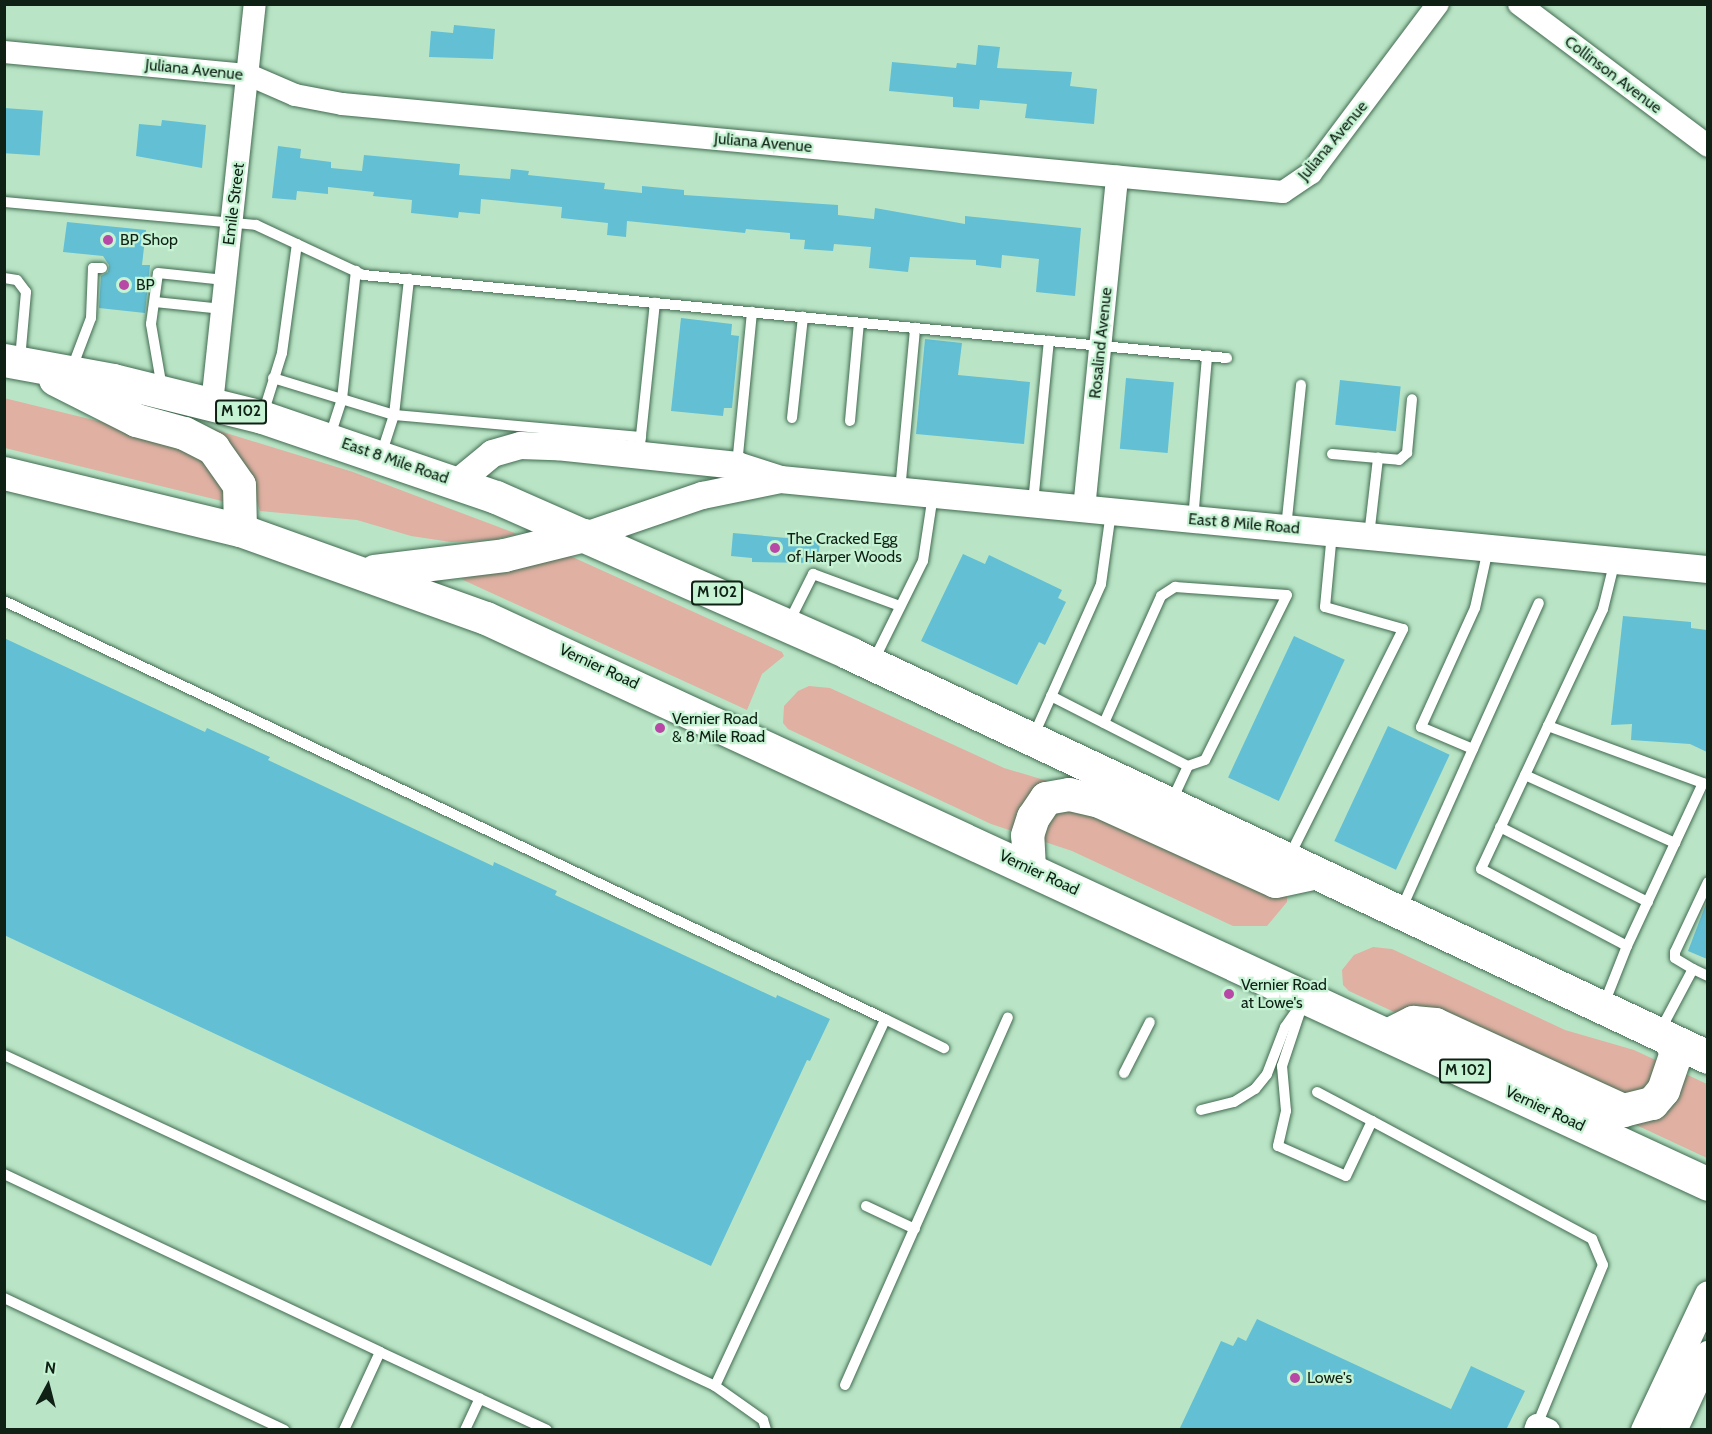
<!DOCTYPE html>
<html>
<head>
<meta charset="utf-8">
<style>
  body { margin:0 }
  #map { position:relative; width:1712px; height:1434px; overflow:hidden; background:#b9e5c6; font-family:Cabin,sans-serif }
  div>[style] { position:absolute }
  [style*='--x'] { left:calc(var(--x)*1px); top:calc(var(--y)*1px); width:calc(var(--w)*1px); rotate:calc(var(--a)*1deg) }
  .green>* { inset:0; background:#e0b0a3 }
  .building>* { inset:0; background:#63bfd4; transform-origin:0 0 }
  .roads { filter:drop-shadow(0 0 2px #436b51) drop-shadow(0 0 2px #436b51) }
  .service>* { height:10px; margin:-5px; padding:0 5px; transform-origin:5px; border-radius:5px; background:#fff }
  .minor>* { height:22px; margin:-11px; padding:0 11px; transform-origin:11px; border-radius:11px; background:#fff }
  .tertiary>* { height:27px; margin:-13.5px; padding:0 13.5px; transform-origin:13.5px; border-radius:13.5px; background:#fff }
  .trunk>* { height:33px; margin:-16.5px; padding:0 16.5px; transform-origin:16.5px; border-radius:16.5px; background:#fff }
  .dots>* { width:16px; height:16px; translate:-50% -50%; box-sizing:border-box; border:3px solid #c6f3d3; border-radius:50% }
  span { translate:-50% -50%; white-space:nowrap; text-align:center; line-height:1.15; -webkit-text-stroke:4.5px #c6f3d3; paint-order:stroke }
  .shield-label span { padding:2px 4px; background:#c6f3d3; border:2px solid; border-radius:4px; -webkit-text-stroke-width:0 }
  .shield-label { font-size:15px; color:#0f2015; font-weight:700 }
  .street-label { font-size:16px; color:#0f2015 }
  .poi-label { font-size:16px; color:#0f2015 }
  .left { translate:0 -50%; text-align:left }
  .frame { position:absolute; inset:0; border:6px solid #0f2015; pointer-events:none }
  .north { position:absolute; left:18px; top:1356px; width:60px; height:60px; -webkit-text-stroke:4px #c6f3d3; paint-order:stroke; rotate:7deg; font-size:16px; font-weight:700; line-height:24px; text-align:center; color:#0f2015 }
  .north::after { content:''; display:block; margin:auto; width:21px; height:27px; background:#0f2015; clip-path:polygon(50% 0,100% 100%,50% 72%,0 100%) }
</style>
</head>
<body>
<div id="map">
  <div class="green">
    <i style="clip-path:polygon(4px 398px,175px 440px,222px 474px,226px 502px,5px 448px)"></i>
    <i style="clip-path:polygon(200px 425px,353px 472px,517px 534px,493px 540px,451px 542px,411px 536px,357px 520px,260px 511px,249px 480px)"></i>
    <i style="clip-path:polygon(568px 555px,782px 652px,784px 656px,762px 674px,747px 710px,461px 579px)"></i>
    <i style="clip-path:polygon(809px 686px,830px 688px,1004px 768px,1074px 789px,1287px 894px,1287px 902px,1267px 926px,1233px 926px,1072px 851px,991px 824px,788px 729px,783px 723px,784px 706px,798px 691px)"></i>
    <i style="clip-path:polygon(1373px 947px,1392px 949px,1565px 1030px,1634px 1050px,1707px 1084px,1707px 1158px,1349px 991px,1343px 985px,1342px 970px,1354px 955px)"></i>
  </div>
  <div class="building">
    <i style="clip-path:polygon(454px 25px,495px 29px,493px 59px,429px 57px,431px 31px,453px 33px)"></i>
    <i style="clip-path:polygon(978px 45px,1000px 47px,997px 68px,1072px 72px,1070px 86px,1097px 89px,1094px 124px,1025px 118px,1027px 104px,980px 100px,979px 109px,953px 107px,953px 97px,889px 91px,892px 62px,956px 68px,957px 63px,976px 65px)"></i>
    <i style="left:4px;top:108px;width:39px;height:45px;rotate:4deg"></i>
    <i style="clip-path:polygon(162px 120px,206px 125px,202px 168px,136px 156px,139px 124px,161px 126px)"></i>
    <i style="clip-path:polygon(278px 146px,301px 149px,300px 158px,331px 162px,331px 168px,362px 171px,364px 155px,460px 164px,459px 175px,510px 179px,511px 169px,529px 171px,528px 175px,605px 183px,604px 189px,642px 193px,642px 186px,684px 190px,684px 195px,838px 205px,838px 215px,874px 219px,875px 208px,965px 224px,965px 216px,1081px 228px,1075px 296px,1036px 292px,1039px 259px,1002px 255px,1001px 268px,976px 265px,976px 260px,910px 257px,908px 272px,869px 268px,871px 247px,834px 244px,833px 251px,804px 249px,805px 240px,790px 239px,790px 233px,746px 229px,745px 233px,627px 221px,626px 237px,607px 235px,608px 223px,561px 218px,562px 207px,481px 199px,480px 214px,459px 212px,458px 218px,411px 213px,412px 200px,373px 196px,374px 192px,328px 187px,328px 194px,297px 191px,296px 200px,272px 198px)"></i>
    <i style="clip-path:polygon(67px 222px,146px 230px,142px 265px,150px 265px,145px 313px,99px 308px,101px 276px,108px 272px,109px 265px,103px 256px,63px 252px)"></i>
    <i style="clip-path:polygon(681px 318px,732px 324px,731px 335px,739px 336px,732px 408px,724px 408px,723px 416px,671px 411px)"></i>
    <i style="clip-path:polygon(925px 339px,962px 343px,958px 375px,1030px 382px,1024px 444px,916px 434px)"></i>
    <i style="left:1126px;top:378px;width:48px;height:71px;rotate:5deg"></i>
    <i style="left:1340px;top:380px;width:61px;height:45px;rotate:6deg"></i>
    <i style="clip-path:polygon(733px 533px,820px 541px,818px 563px,752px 562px,752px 558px,731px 556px)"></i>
    <i style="clip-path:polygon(963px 554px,985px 564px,989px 555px,1062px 590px,1058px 598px,1066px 602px,1045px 645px,1039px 642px,1017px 685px,921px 641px)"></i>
    <i style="clip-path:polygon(1623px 616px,1691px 622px,1691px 628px,1707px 630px,1707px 752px,1690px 744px,1631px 740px,1632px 724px,1611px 725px)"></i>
    <i style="left:1294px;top:636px;width:56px;height:156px;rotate:25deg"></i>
    <i style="clip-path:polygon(4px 638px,205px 732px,207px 728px,270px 757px,268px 760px,493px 866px,494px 862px,557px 891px,555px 895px,776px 998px,777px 995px,830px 1019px,810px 1061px,807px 1060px,711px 1266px,4px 935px)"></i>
    <i style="left:1388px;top:726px;width:68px;height:127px;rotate:25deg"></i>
    <i style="clip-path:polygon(1707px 901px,1707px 959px,1688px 951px)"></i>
    <i style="clip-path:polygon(1257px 1319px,1451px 1409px,1471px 1366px,1525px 1391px,1506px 1430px,1179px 1430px,1221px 1341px,1233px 1346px,1238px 1337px,1246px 1341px)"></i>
  </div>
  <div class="roads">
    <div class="service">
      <i style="--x:4;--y:202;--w:253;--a:5.2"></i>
      <i style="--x:256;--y:225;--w:118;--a:25"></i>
      <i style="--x:363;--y:275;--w:868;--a:5.49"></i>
      <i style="--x:4;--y:278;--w:13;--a:9"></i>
      <i style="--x:17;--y:280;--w:15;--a:53"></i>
      <i style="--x:26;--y:292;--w:67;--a:95.1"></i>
      <i style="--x:155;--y:302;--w:68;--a:5.9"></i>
      <i style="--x:72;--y:368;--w:53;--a:-69.2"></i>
      <i style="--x:91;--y:318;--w:50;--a:-87.7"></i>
      <i style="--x:93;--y:268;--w:9;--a:0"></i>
      <i style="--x:273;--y:378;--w:127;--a:17"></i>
      <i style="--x:394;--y:415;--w:137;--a:-83.7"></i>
      <i style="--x:162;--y:388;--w:65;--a:-99.8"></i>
      <i style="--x:151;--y:324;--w:51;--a:-82.2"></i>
      <i style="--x:158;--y:273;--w:67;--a:6"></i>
      <i style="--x:263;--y:414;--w:64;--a:-72.7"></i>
      <i style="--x:282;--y:353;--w:110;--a:-82.2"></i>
      <i style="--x:792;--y:418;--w:102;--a:-83.8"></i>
      <i style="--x:850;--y:421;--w:98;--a:-84.8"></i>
      <i style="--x:330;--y:436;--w:39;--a:-72"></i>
      <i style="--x:342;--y:399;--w:129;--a:-83.8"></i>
      <i style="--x:640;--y:445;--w:143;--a:-84"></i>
      <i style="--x:1332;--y:454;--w:46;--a:5"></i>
      <i style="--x:381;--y:455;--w:42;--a:-72"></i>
      <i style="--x:394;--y:415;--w:248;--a:5.1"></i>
      <i style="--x:737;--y:465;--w:154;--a:-84.4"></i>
      <i style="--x:900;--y:491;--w:164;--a:-84.7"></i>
      <i style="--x:1033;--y:503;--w:163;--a:-84.4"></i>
      <i style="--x:1193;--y:520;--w:165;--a:-85.1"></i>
      <i style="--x:1286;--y:528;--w:144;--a:-84"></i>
      <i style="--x:1369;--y:536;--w:79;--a:-83.4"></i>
      <i style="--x:1378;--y:458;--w:21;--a:5"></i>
      <i style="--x:1399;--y:460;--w:11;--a:-41"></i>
      <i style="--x:1407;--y:453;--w:54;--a:-84.7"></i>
      <i style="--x:1488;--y:549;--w:60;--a:102.4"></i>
      <i style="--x:1475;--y:608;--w:131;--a:114.4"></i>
      <i style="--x:1421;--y:727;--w:56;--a:22.9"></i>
      <i style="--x:1473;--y:749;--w:160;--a:-65.7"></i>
      <i style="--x:4;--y:601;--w:975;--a:25.38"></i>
      <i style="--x:789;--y:622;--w:54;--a:-63.4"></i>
      <i style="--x:813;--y:574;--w:93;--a:20.2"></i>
      <i style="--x:873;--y:662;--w:113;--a:-63.7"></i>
      <i style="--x:923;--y:561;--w:67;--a:-81.4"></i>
      <i style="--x:1051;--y:696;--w:154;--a:27.1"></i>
      <i style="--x:1188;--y:766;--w:38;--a:115"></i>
      <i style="--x:1104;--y:723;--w:139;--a:-65.8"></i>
      <i style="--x:1161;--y:596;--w:17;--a:-33"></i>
      <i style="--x:1175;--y:587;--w:112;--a:4.1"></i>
      <i style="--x:1287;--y:595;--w:184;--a:116.4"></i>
      <i style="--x:1205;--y:760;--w:18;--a:161"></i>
      <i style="--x:1548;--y:726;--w:165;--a:20.2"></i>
      <i style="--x:1703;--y:783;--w:180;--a:115"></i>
      <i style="--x:1627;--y:946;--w:165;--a:-152.2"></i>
      <i style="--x:1481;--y:869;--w:158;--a:-64.9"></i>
      <i style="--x:1548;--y:726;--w:129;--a:-64.8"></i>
      <i style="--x:1603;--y:609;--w:50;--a:-76.2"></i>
      <i style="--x:1033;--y:737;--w:167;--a:-66"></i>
      <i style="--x:1101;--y:584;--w:73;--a:-82.1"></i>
      <i style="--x:1525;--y:775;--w:165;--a:24.4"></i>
      <i style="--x:1500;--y:827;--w:166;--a:26.9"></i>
      <i style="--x:1289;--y:857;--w:255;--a:-63.4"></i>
      <i style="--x:1403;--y:629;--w:81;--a:-164.2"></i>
      <i style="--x:1325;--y:607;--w:74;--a:-84.6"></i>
      <i style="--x:1401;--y:910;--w:176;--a:-65.9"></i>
      <i style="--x:1693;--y:969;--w:21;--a:-149"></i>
      <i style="--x:1675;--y:958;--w:6;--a:-90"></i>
      <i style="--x:1675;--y:952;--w:77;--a:-64.8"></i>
      <i style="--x:1304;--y:1000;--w:70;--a:108.4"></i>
      <i style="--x:1282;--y:1066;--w:45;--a:84.9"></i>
      <i style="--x:1286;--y:1111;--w:36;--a:103"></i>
      <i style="--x:1278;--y:1146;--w:74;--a:23.8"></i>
      <i style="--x:1346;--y:1176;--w:61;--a:-64.7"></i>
      <i style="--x:1372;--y:1121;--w:250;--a:28.2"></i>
      <i style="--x:1592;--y:1239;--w:28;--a:67"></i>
      <i style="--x:1603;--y:1265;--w:173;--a:112.4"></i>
      <i style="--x:1604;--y:1004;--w:62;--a:-68.4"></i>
      <i style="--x:1660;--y:1031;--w:70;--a:-62"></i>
      <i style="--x:1693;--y:969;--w:17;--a:25"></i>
      <i style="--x:4;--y:1055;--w:784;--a:24.96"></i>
      <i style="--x:715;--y:1386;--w:404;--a:-65.1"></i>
      <i style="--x:885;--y:1019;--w:66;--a:26.2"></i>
      <i style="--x:1124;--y:1073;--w:57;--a:-63"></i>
      <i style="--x:1317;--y:1092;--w:62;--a:27.8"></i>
      <i style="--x:1201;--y:1110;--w:34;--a:-14"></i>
      <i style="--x:1234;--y:1102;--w:25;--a:-32"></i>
      <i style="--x:1255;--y:1089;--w:19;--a:-51"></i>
      <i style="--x:1267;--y:1074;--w:50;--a:-69"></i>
      <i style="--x:1285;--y:1027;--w:21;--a:-55"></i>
      <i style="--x:4;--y:1174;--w:416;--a:25.3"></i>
      <i style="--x:380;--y:1352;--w:86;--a:114.8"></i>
      <i style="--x:866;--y:1206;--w:54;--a:25.1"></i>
      <i style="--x:4;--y:1298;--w:310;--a:25.2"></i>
      <i style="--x:380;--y:1352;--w:184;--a:25"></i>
      <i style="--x:845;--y:1385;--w:402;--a:-66.1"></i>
      <i style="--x:715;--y:1386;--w:59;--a:35.3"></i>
      <i style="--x:763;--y:1420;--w:10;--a:73"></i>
      <i style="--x:465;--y:1430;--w:35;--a:-65"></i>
    </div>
    <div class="minor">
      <i style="--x:1519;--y:4;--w:236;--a:36.9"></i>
      <i style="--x:4;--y:52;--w:246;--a:5.4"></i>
      <i style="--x:249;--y:75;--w:50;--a:23.5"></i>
      <i style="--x:295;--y:95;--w:48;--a:10.8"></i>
      <i style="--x:342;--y:104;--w:945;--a:5.34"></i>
      <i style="--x:1283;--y:192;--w:34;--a:-34"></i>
      <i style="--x:1311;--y:173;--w:211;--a:-53.1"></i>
      <i style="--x:212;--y:404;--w:402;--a:-83.9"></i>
      <i style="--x:1084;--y:509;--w:334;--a:-84.3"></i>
      <i style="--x:1535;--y:1430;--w:5;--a:-68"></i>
      <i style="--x:1537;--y:1425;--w:13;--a:23"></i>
    </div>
    <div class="tertiary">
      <i style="--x:457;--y:482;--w:45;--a:-39.6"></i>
      <i style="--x:492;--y:453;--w:29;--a:-16"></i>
      <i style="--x:520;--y:445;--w:36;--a:2"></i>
      <i style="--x:556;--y:446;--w:182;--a:6"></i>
      <i style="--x:737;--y:465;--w:45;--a:18"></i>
      <i style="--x:780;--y:479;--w:932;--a:5.54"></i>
      <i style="--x:585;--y:535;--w:124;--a:-18.9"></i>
      <i style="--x:702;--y:495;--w:76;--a:-11.5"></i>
      <i style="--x:1644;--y:1430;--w:150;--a:-64.8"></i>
      <i style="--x:1673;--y:1430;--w:84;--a:-65.3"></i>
    </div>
    <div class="trunk">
      <i style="--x:4;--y:360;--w:111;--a:10.4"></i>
      <i style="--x:113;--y:380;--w:154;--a:13.9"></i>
      <i style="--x:262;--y:417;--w:247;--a:18.9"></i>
      <i style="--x:496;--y:497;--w:386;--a:23.8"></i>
      <i style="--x:849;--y:653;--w:949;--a:25.19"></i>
      <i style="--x:55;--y:379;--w:91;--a:26.8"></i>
      <i style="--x:136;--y:420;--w:50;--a:15.2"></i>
      <i style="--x:184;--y:433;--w:33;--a:27"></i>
      <i style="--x:213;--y:448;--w:45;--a:54.9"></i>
      <i style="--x:239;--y:485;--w:45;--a:88.7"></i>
      <i style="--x:4;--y:473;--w:243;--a:13.6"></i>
      <i style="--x:240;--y:530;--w:261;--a:19.7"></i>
      <i style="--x:486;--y:618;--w:1347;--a:24.85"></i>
      <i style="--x:374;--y:571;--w:131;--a:-7"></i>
      <i style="--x:504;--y:555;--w:83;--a:-13.9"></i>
      <i style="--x:1029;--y:868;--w:33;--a:-93"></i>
      <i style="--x:1027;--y:835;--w:19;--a:-72"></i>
      <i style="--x:1033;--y:817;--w:23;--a:-56"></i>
      <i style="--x:1046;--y:798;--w:23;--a:-10"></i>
      <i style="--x:1069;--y:794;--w:31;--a:13"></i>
      <i style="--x:1099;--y:801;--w:193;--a:24.4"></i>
      <i style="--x:1275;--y:881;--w:39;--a:-12"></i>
      <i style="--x:1387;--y:1035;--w:29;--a:-27"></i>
      <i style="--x:1413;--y:1022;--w:22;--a:5"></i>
      <i style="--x:1435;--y:1024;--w:207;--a:24.6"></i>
      <i style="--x:1623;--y:1110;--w:30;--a:-14"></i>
      <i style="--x:1652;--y:1103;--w:17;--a:-50"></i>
      <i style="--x:1663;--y:1090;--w:40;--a:-71.1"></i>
      <i style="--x:1676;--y:1052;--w:15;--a:-118"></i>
    </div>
  </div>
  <div class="dots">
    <i style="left:108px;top:240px;background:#b848a5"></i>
    <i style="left:124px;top:285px;background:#b848a5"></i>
    <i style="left:775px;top:548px;background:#b848a5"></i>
    <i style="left:660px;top:728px;background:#b848a5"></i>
    <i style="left:1229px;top:994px;background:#b848a5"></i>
    <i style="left:1295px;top:1378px;background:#b848a5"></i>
  </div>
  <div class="shield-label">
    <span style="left:241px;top:412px">M 102</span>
    <span style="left:717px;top:593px">M 102</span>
    <span style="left:1465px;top:1071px">M 102</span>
  </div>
  <div class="street-label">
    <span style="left:194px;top:70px;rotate:6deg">Juliana Avenue</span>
    <span style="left:1613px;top:75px;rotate:37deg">Collinson Avenue</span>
    <span style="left:1333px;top:141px;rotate:-50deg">Juliana Avenue</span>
    <span style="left:763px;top:143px;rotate:5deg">Juliana Avenue</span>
    <span style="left:234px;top:204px;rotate:-83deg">Emile Street</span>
    <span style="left:1101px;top:343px;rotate:-84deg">Rosalind Avenue</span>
    <span style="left:395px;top:461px;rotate:19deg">East 8 Mile Road</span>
    <span style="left:1244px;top:524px;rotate:5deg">East 8 Mile Road</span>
    <span style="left:599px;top:667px;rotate:25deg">Vernier Road</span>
    <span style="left:1039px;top:873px;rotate:25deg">Vernier Road</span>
    <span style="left:1545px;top:1109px;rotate:25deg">Vernier Road</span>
  </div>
  <div class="poi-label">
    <span class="left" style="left:120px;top:240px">BP Shop</span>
    <span class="left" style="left:136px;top:285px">BP</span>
    <span class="left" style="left:787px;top:548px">The Cracked Egg<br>of Harper Woods</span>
    <span class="left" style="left:672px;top:728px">Vernier Road<br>&amp; 8 Mile Road</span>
    <span class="left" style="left:1241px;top:994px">Vernier Road<br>at Lowe's</span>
    <span class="left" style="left:1307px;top:1378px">Lowe's</span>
  </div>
  <div class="frame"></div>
  <div class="north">N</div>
</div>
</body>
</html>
